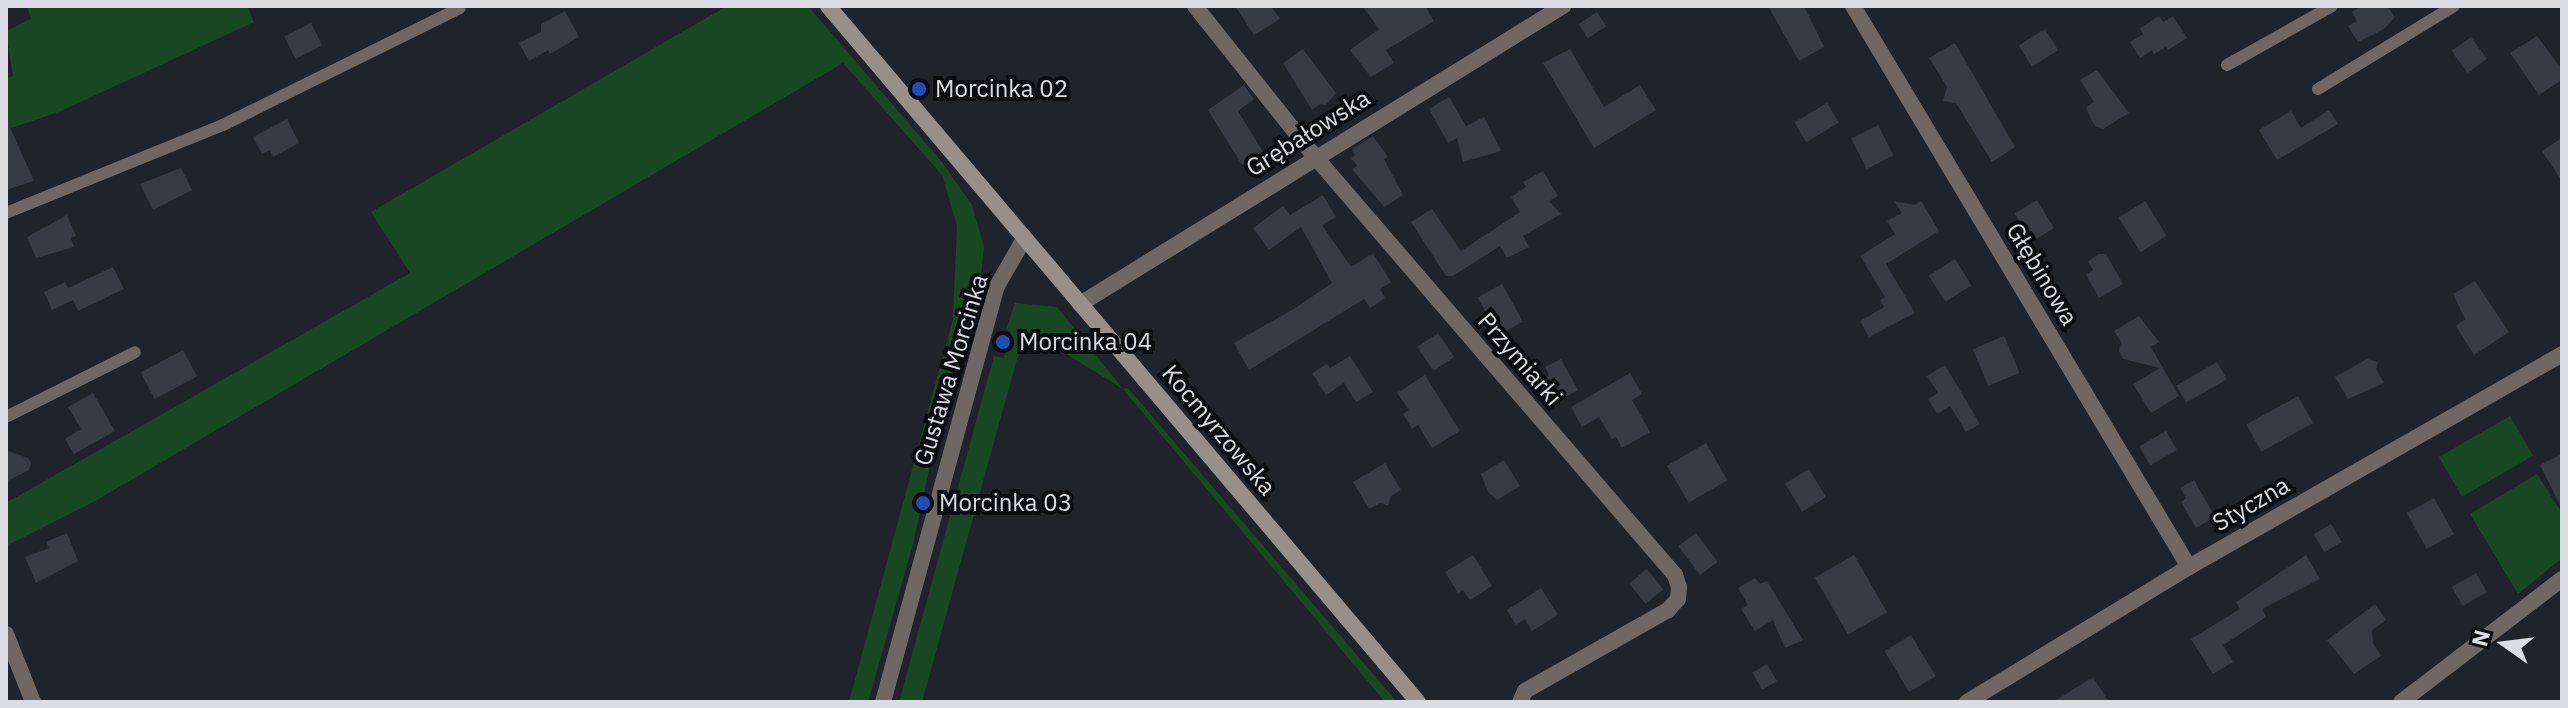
<!DOCTYPE html>
<html>
<head>
<meta charset="utf-8">
<style>
  body { margin:0 }
  #map { position:relative; width:2568px; height:708px; overflow:hidden; background:#21232b; font-family:"IBM Plex Sans",sans-serif }
  div>[style] { position:absolute }
  [style*='--x'] { left:calc(var(--x)*1px); top:calc(var(--y)*1px); width:calc(var(--w)*1px); rotate:calc(var(--a)*1deg) }
  .green>* { inset:0; background:#194924; transform-origin:0 0 }
  .building>* { inset:0; background:#383a44; transform-origin:0 0 }
  .service>* { height:12px; margin:-6px; padding:0 6px; transform-origin:6px; border-radius:6px; background:#6d6865 }
  .minor>* { height:16px; margin:-8px; padding:0 8px; transform-origin:8px; border-radius:8px; background:#6d6865 }
  .tertiary>* { height:16px; margin:-8px; padding:0 8px; transform-origin:8px; border-radius:8px; background:#6d6865 }
  .secondary>* { height:16px; margin:-8px; padding:0 8px; transform-origin:8px; border-radius:8px; background:#978f8b }
  .dots>* { width:22px; height:22px; translate:-50% -50%; box-sizing:border-box; border:4px solid #0b0c10; border-radius:50% }
  span { translate:-50% -50%; white-space:nowrap; text-align:center; line-height:1.15; -webkit-text-stroke:8px #0b0c10; paint-order:stroke }
  .poi-label { font-size:24px; color:#dcdde3 }
  .left { translate:0 -50%; text-align:left }
  .street-label { font-size:24px; color:#dcdde3 }
  .frame { position:absolute; inset:0; border:8px solid #dcdde3; pointer-events:none }
  .north { position:absolute; left:2464px; top:604px; width:80px; height:80px; -webkit-text-stroke:6px #0b0c10; paint-order:stroke; rotate:284deg; font-size:22px; font-weight:700; line-height:32px; text-align:center; color:#dcdde3 }
  .north::after { content:''; display:block; margin:auto; width:28px; height:36px; background:#dcdde3; clip-path:polygon(50% 0,100% 100%,50% 72%,0 100%) }
</style>
</head>
<body>
<div id="map">
  <div class="green">
    <i style="clip-path:polygon(27px 6px,247px 6px,254px 22px,61px 111px,6px 130px,6px 79px,13px 76px,6px 31px,31px 19px)"></i>
    <i style="clip-path:polygon(727px 6px,808px 6px,941px 161px,972px 205px,984px 247px,979px 295px,948px 384px,913px 544px,868px 702px,849px 702px,953px 319px,957px 226px,942px 175px,843px 63px,97px 500px,6px 546px,6px 503px,410px 273px,371px 212px)"></i>
    <i style="clip-path:polygon(1015px 303px,1057px 307px,1123px 389px,1128px 388px,1397px 702px,1385px 702px,1123px 389px,1055px 347px,1020px 348px,922px 702px,899px 702px,994px 356px,1004px 358px,1011px 332px,1006px 329px)"></i>
    <i style="left:2510px;top:416px;width:46px;height:82px;rotate:60deg"></i>
    <i style="clip-path:polygon(2537px 474px,2562px 513px,2562px 558px,2518px 594px,2470px 514px)"></i>
  </div>
  <div class="building">
    <i style="clip-path:polygon(1235px 6px,1271px 6px,1280px 19px,1254px 35px)"></i>
    <i style="clip-path:polygon(1362px 6px,1425px 6px,1434px 21px,1386px 50px,1394px 63px,1371px 77px,1350px 50px,1379px 29px)"></i>
    <i style="clip-path:polygon(1768px 6px,1804px 6px,1824px 47px,1799px 61px)"></i>
    <i style="clip-path:polygon(2362px 6px,2387px 6px,2395px 17px,2384px 29px,2358px 42px,2348px 26px,2357px 21px,2352px 12px)"></i>
    <i style="clip-path:polygon(565px 11px,579px 37px,550px 54px,548px 50px,529px 61px,519px 43px,541px 32px,541px 24px)"></i>
    <i style="left:1597px;top:12px;width:17px;height:22px;rotate:57deg"></i>
    <i style="clip-path:polygon(2159px 16px,2163px 22px,2173px 16px,2187px 38px,2168px 50px,2166px 47px,2154px 54px,2152px 50px,2140px 58px,2130px 42px,2143px 34px,2140px 28px)"></i>
    <i style="left:311px;top:23px;width:25px;height:30px;rotate:63deg"></i>
    <i style="left:2045px;top:29px;width:25px;height:31px;rotate:58deg"></i>
    <i style="clip-path:polygon(2537px 36px,2562px 70px,2562px 80px,2539px 95px,2510px 53px)"></i>
    <i style="left:2471px;top:37px;width:27px;height:24px;rotate:54deg"></i>
    <i style="clip-path:polygon(1955px 43px,2015px 147px,1992px 162px,1956px 103px,1943px 101px,1947px 87px,1929px 58px)"></i>
    <i style="clip-path:polygon(1303px 49px,1336px 93px,1326px 105px,1320px 104px,1312px 110px,1283px 63px)"></i>
    <i style="clip-path:polygon(1570px 49px,1604px 107px,1640px 85px,1656px 110px,1594px 148px,1543px 63px)"></i>
    <i style="clip-path:polygon(2097px 70px,2129px 113px,2103px 129px,2095px 126px,2091px 119px,2086px 107px,2094px 102px,2080px 80px)"></i>
    <i style="clip-path:polygon(1244px 85px,1254px 99px,1238px 111px,1263px 152px,1242px 165px,1208px 110px)"></i>
    <i style="clip-path:polygon(1449px 97px,1466px 126px,1484px 117px,1501px 151px,1463px 162px,1457px 138px,1448px 143px,1429px 109px)"></i>
    <i style="left:1827px;top:103px;width:23px;height:38px;rotate:59deg"></i>
    <i style="clip-path:polygon(2329px 110px,2338px 124px,2277px 160px,2259px 130px,2291px 111px,2301px 128px)"></i>
    <i style="clip-path:polygon(287px 119px,299px 143px,273px 157px,270px 150px,262px 154px,253px 137px)"></i>
    <i style="clip-path:polygon(8px 123px,34px 181px,6px 190px,6px 124px)"></i>
    <i style="left:1878px;top:125px;width:34px;height:30px;rotate:63deg"></i>
    <i style="clip-path:polygon(1373px 136px,1388px 157px,1384px 159px,1403px 195px,1384px 207px,1352px 169px,1357px 166px,1351px 158px,1355px 155px,1352px 149px)"></i>
    <i style="clip-path:polygon(2562px 138px,2562px 181px,2542px 151px)"></i>
    <i style="clip-path:polygon(181px 168px,192px 190px,153px 210px,140px 184px)"></i>
    <i style="clip-path:polygon(1543px 171px,1558px 196px,1549px 201px,1561px 214px,1523px 236px,1529px 247px,1507px 258px,1500px 246px,1453px 276px,1446px 276px,1411px 222px,1432px 209px,1461px 251px,1520px 212px,1511px 197px,1526px 187px,1523px 182px)"></i>
    <i style="clip-path:polygon(1323px 195px,1336px 217px,1322px 225px,1351px 267px,1373px 253px,1391px 282px,1380px 289px,1385px 298px,1370px 308px,1364px 299px,1249px 370px,1234px 343px,1297px 307px,1332px 283px,1301px 227px,1269px 250px,1253px 228px,1283px 206px,1290px 215px)"></i>
    <i style="left:2037px;top:200px;width:33px;height:26px;rotate:59deg"></i>
    <i style="clip-path:polygon(1894px 201px,1914px 205px,1921px 201px,1939px 231px,1886px 264px,1915px 313px,1869px 337px,1860px 321px,1884px 307px,1880px 300px,1885px 297px,1860px 256px,1895px 234px,1887px 221px,1902px 213px)"></i>
    <i style="left:2145px;top:201px;width:41px;height:31px;rotate:58deg"></i>
    <i style="clip-path:polygon(67px 215px,76px 236px,71px 238px,74px 247px,36px 258px,27px 237px)"></i>
    <i style="clip-path:polygon(2099px 254px,2106px 254px,2123px 284px,2099px 298px,2086px 275px,2093px 270px,2088px 261px)"></i>
    <i style="left:1955px;top:259px;width:31px;height:31px;rotate:58deg"></i>
    <i style="clip-path:polygon(113px 267px,124px 289px,78px 311px,73px 300px,52px 310px,44px 292px,65px 282px,68px 288px)"></i>
    <i style="clip-path:polygon(2475px 281px,2509px 332px,2474px 355px,2456px 326px,2465px 319px,2453px 294px)"></i>
    <i style="left:1502px;top:284px;width:43px;height:28px;rotate:61deg"></i>
    <i style="clip-path:polygon(2139px 316px,2159px 342px,2151px 347px,2179px 396px,2151px 413px,2133px 384px,2160px 368px,2123px 359px,2119px 351px,2121px 342px,2114px 331px)"></i>
    <i style="left:1438px;top:333px;width:29px;height:25px;rotate:56deg"></i>
    <i style="left:2004px;top:336px;width:40px;height:34px;rotate:67deg"></i>
    <i style="left:183px;top:350px;width:30px;height:48px;rotate:62deg"></i>
    <i style="clip-path:polygon(1350px 356px,1373px 392px,1356px 402px,1344px 383px,1326px 395px,1312px 373px,1327px 364px,1330px 368px)"></i>
    <i style="clip-path:polygon(1561px 359px,1578px 390px,1552px 405px,1539px 381px,1549px 375px,1545px 367px)"></i>
    <i style="clip-path:polygon(2367px 359px,2378px 362px,2376px 369px,2384px 383px,2348px 399px,2335px 377px)"></i>
    <i style="left:2217px;top:362px;width:20px;height:47px;rotate:60deg"></i>
    <i style="clip-path:polygon(1945px 365px,1980px 424px,1966px 432px,1950px 406px,1937px 414px,1928px 399px,1938px 393px,1927px 376px)"></i>
    <i style="clip-path:polygon(1630px 373px,1642px 394px,1632px 400px,1650px 432px,1622px 448px,1616px 437px,1612px 439px,1599px 417px,1582px 427px,1571px 407px)"></i>
    <i style="clip-path:polygon(1425px 375px,1460px 431px,1432px 448px,1418px 425px,1412px 429px,1403px 414px,1409px 410px,1397px 393px)"></i>
    <i style="clip-path:polygon(93px 393px,115px 431px,74px 454px,65px 439px,81px 429px,68px 407px)"></i>
    <i style="left:2298px;top:396px;width:31px;height:59px;rotate:61deg"></i>
    <i style="left:2166px;top:431px;width:22px;height:31px;rotate:60deg"></i>
    <i style="left:1706px;top:443px;width:43px;height:45px;rotate:60deg"></i>
    <i style="clip-path:polygon(6px 450px,28px 458px,31px 463px,29px 470px,6px 482px)"></i>
    <i style="clip-path:polygon(2562px 454px,2562px 509px,2540px 465px)"></i>
    <i style="clip-path:polygon(1504px 460px,1520px 486px,1497px 500px,1488px 492px,1481px 474px)"></i>
    <i style="clip-path:polygon(1385px 463px,1401px 490px,1391px 496px,1388px 505px,1380px 503px,1369px 509px,1353px 482px)"></i>
    <i style="left:1809px;top:469px;width:33px;height:28px;rotate:59deg"></i>
    <i style="clip-path:polygon(2194px 480px,2215px 517px,2196px 528px,2181px 502px,2186px 498px,2180px 488px)"></i>
    <i style="left:2434px;top:498px;width:41px;height:31px;rotate:61deg"></i>
    <i style="left:2331px;top:524px;width:21px;height:20px;rotate:59deg"></i>
    <i style="clip-path:polygon(67px 533px,78px 561px,36px 583px,25px 557px,49px 548px,46px 542px)"></i>
    <i style="left:1696px;top:533px;width:36px;height:22px;rotate:53deg"></i>
    <i style="clip-path:polygon(1473px 555px,1492px 586px,1470px 600px,1463px 590px,1458px 593px,1445px 572px)"></i>
    <i style="left:1854px;top:555px;width:66px;height:45px;rotate:60deg"></i>
    <i style="clip-path:polygon(2306px 555px,2320px 579px,2262px 609px,2266px 617px,2223px 645px,2233px 662px,2213px 674px,2191px 639px,2240px 609px,2236px 602px)"></i>
    <i style="left:1647px;top:569px;width:26px;height:23px;rotate:51deg"></i>
    <i style="left:2476px;top:573px;width:22px;height:28px;rotate:60deg"></i>
    <i style="clip-path:polygon(1755px 578px,1760px 584px,1767px 581px,1803px 640px,1785px 648px,1773px 620px,1755px 631px,1741px 609px,1748px 605px,1738px 588px)"></i>
    <i style="clip-path:polygon(1541px 588px,1558px 615px,1532px 631px,1525px 619px,1516px 625px,1507px 610px)"></i>
    <i style="clip-path:polygon(2375px 604px,2386px 620px,2372px 630px,2373px 643px,2381px 656px,2354px 674px,2327px 640px)"></i>
    <i style="left:1911px;top:635px;width:48px;height:31px;rotate:59deg"></i>
    <i style="left:1767px;top:664px;width:20px;height:17px;rotate:60deg"></i>
    <i style="clip-path:polygon(2093px 677px,2109px 702px,2053px 702px)"></i>
  </div>
  <div class="service">
    <i style="--x:2227;--y:65;--w:120;--a:-29.3"></i>
    <i style="--x:2318;--y:89;--w:159;--a:-31.4"></i>
    <i style="--x:6;--y:213;--w:234;--a:-22.1"></i>
    <i style="--x:223;--y:125;--w:264;--a:-26.3"></i>
    <i style="--x:6;--y:417;--w:144;--a:-26.7"></i>
  </div>
  <div class="minor">
    <i style="--x:1195;--y:6;--w:186;--a:51.5"></i>
    <i style="--x:1311;--y:152;--w:558;--a:49.29"></i>
    <i style="--x:1675;--y:575;--w:13;--a:72"></i>
    <i style="--x:1679;--y:587;--w:12;--a:95"></i>
    <i style="--x:1678;--y:599;--w:15;--a:132"></i>
    <i style="--x:1668;--y:610;--w:164;--a:150.5"></i>
    <i style="--x:1525;--y:691;--w:12;--a:114"></i>
    <i style="--x:1853;--y:6;--w:654;--a:59.08"></i>
    <i style="--x:1080;--y:304;--w:568;--a:-31.67"></i>
    <i style="--x:6;--y:634;--w:73;--a:68.3"></i>
    <i style="--x:1967;--y:702;--w:260;--a:-31.3"></i>
    <i style="--x:2189;--y:567;--w:430;--a:-29.7"></i>
    <i style="--x:2401;--y:702;--w:203;--a:-37.4"></i>
  </div>
  <div class="tertiary">
    <i style="--x:883;--y:702;--w:431;--a:-74.7"></i>
    <i style="--x:997;--y:286;--w:54;--a:-60.1"></i>
  </div>
  <div class="secondary">
    <i style="--x:828;--y:6;--w:912;--a:49.71"></i>
  </div>
  <div class="dots">
    <i style="left:919px;top:89px;background:#1a4fb4"></i>
    <i style="left:1003px;top:342px;background:#1a4fb4"></i>
    <i style="left:923px;top:503px;background:#1a4fb4"></i>
  </div>
  <div class="poi-label">
    <span class="left" style="left:935px;top:89px">Morcinka 02</span>
    <span class="left" style="left:1019px;top:342px">Morcinka 04</span>
    <span class="left" style="left:939px;top:503px">Morcinka 03</span>
  </div>
  <div class="street-label">
    <span style="left:1308px;top:133px;rotate:-32deg">Grębałowska</span>
    <span style="left:2042px;top:274px;rotate:59deg">Głębinowa</span>
    <span style="left:1520px;top:359px;rotate:49deg">Przymiarki</span>
    <span style="left:951px;top:370px;rotate:-73deg">Gustawa Morcinka</span>
    <span style="left:1219px;top:430px;rotate:50deg">Kocmyrzowska</span>
    <span style="left:2251px;top:504px;rotate:-30deg">Styczna</span>
  </div>
  <div class="frame"></div>
  <div class="north">N</div>
</div>
</body>
</html>
